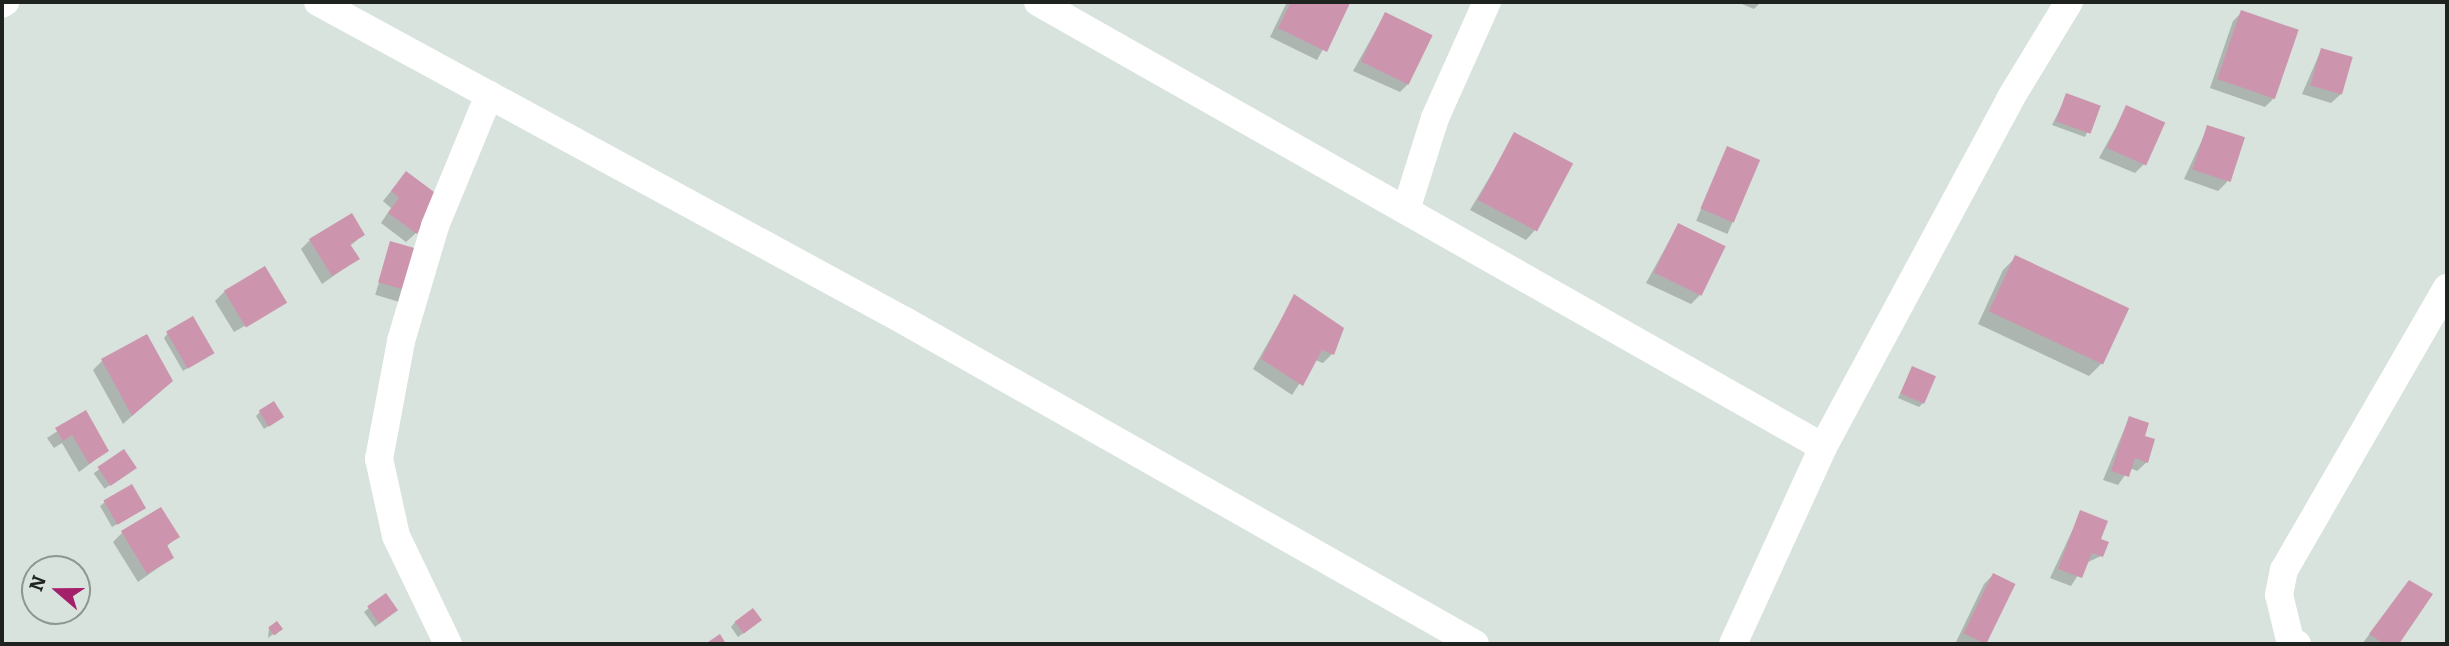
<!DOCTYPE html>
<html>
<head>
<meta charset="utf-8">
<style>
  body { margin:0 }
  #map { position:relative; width:2449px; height:646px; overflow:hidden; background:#d7e3dc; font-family:Bitter,serif }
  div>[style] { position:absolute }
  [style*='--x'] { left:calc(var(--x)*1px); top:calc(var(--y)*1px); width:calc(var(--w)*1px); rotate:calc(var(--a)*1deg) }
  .shadow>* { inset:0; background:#0003; transform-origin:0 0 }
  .building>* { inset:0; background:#cd95ad; transform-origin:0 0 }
  .minor>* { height:28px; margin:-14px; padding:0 14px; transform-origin:14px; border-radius:14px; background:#fff }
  span { translate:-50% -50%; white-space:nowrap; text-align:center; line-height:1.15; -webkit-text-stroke:7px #d7e3dc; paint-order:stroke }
  .frame { position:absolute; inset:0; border:4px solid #1f2320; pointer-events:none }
  .north { position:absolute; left:21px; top:555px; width:70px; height:70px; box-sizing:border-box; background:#d7e3dc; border:2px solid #8d9691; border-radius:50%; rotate:290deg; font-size:19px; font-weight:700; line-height:28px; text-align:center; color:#1f2320 }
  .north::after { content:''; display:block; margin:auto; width:24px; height:32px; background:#a5206b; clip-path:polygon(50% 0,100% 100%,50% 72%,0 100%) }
</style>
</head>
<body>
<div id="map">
  <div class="shadow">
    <i style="clip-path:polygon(1287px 2px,1348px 4px,1317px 60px,1270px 37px)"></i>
    <i style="clip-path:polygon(1737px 2px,1761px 2px,1754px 9px)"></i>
    <i style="clip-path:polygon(2242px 12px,2274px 98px,2265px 107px,2210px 88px,2233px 21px)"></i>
    <i style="clip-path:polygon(1385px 14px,1409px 83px,1400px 92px,1353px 71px)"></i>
    <i style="clip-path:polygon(2321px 50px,2341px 94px,2331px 103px,2302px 94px)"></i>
    <i style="clip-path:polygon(2067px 95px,2099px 107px,2085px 137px,2052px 125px)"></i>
    <i style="clip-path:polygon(2127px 107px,2144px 164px,2135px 173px,2099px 158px)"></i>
    <i style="clip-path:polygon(2208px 127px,2227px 182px,2218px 191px,2184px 179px)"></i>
    <i style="clip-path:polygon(1515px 135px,1535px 230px,1526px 240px,1470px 210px)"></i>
    <i style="left:1727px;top:148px;width:34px;height:79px;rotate:23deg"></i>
    <i style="clip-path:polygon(406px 173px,416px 233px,406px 242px,381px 223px,391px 208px,383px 201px)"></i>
    <i style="clip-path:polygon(1678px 225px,1700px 295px,1691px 304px,1646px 283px)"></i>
    <i style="clip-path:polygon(363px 235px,350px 246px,358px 259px,322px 284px,301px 249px,310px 240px)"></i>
    <i style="left:391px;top:243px;width:34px;height:54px;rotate:17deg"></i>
    <i style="clip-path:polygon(2016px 257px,2102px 363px,2089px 376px,1978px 324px,2003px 270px)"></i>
    <i style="clip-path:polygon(224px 292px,285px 303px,234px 332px,215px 301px)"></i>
    <i style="clip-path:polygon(1294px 297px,1332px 354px,1323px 363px,1315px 360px,1292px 395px,1253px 369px)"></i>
    <i style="clip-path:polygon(168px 333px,212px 352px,183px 371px,164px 338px)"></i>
    <i style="clip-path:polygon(103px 360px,153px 397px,123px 424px,93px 370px)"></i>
    <i style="clip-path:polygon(1912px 368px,1924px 402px,1919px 407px,1898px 398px)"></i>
    <i style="clip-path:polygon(260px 412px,282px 417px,264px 429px,256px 416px)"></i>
    <i style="clip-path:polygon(85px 413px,107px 451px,79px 472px,62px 443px,54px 448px,47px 438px)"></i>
    <i style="clip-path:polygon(2129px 418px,2143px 437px,2147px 462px,2137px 471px,2130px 468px,2118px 485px,2103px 480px)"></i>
    <i style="left:124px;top:452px;width:19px;height:37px;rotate:55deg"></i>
    <i style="clip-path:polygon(105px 502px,144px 508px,112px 527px,100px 506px)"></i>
    <i style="clip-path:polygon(2081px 512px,2101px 556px,2086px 563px,2071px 586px,2050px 578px)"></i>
    <i style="clip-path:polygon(122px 533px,177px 537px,166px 547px,172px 558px,138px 582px,113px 542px)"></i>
    <i style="clip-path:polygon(1993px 575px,1987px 643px,1956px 642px,1984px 584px)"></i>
    <i style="clip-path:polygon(2409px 582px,2430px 595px,2397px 644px,2362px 644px)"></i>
    <i style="clip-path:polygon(369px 608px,391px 615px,375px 627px,364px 612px)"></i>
    <i style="clip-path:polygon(735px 622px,756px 624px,738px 637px,731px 627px)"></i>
    <i style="clip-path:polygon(269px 628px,280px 629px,268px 638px)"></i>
  </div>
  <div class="building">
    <i style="clip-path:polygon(1291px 2px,1350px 3px,1327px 52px,1278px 28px)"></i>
    <i style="left:2241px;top:10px;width:61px;height:73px;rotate:19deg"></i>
    <i style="left:1385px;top:12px;width:53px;height:55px;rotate:26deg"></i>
    <i style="left:2321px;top:48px;width:33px;height:39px;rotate:16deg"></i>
    <i style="left:2066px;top:93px;width:37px;height:30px;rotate:20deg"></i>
    <i style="left:2126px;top:105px;width:43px;height:47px;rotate:24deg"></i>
    <i style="left:2207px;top:125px;width:40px;height:47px;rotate:18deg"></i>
    <i style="left:1514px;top:132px;width:67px;height:77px;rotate:28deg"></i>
    <i style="left:1727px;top:146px;width:36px;height:68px;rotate:23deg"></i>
    <i style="clip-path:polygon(406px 171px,438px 195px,417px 234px,388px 213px,399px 198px,391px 191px)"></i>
    <i style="clip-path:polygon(352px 213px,365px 235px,350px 244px,360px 259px,332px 276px,309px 239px)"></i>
    <i style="left:1678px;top:223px;width:53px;height:55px;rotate:26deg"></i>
    <i style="left:390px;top:241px;width:36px;height:43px;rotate:16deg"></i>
    <i style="left:2015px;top:255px;width:126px;height:62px;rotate:25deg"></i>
    <i style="left:265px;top:266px;width:43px;height:48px;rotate:59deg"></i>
    <i style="clip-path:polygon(1294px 294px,1344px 328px,1334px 355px,1322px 350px,1303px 386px,1261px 359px)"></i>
    <i style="left:193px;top:316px;width:43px;height:31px;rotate:60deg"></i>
    <i style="clip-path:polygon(147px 334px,173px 381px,132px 416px,101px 359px)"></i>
    <i style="left:1912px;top:366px;width:26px;height:30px;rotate:23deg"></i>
    <i style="left:274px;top:401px;width:19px;height:18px;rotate:58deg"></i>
    <i style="clip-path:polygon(86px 410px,109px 451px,89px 464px,72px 435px,63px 441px,55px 428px)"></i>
    <i style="clip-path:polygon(2129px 416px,2149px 423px,2145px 436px,2155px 439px,2148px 463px,2135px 458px,2129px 477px,2111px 471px)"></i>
    <i style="left:124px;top:449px;width:23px;height:32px;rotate:56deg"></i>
    <i style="left:132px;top:484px;width:28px;height:33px;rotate:60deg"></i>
    <i style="clip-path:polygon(161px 507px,180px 537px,167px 545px,174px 558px,147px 574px,121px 531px)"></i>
    <i style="clip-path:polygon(2080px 510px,2108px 521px,2101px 539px,2109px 542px,2103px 557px,2092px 553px,2082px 578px,2058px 569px)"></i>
    <i style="left:1993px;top:573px;width:25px;height:67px;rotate:26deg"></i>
    <i style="clip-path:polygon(2409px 580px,2433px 594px,2399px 644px,2384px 644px,2369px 634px)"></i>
    <i style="left:386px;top:593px;width:21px;height:23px;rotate:55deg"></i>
    <i style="left:753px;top:608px;width:15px;height:23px;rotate:53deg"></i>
    <i style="left:277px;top:621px;width:10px;height:11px;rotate:53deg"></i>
    <i style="clip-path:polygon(720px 634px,726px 644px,705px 644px)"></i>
  </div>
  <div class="minor">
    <i style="--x:318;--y:2;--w:668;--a:28.52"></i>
    <i style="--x:905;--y:321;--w:655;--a:29.54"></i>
    <i style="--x:1038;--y:2;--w:902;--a:29.55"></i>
    <i style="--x:2;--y:4;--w:4;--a:-34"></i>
    <i style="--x:1406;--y:210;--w:96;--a:-72.5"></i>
    <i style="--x:1435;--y:118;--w:127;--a:-65.9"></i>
    <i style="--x:448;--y:644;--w:120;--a:-115.7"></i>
    <i style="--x:396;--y:536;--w:79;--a:-102.4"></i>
    <i style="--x:379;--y:459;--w:120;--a:-79.4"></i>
    <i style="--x:401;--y:341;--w:120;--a:-73.5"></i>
    <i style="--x:435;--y:226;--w:142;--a:-67.6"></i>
    <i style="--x:1733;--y:644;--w:217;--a:-65.4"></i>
    <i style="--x:1823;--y:447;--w:395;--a:-61.7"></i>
    <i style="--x:2010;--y:99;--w:114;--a:-58.7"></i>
    <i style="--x:2297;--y:644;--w:8;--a:-150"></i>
    <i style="--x:2290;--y:640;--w:46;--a:-103.7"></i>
    <i style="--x:2279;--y:595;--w:25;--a:-79"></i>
    <i style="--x:2284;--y:570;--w:326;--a:-60"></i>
  </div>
  <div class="frame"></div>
  <div class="north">N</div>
</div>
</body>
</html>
